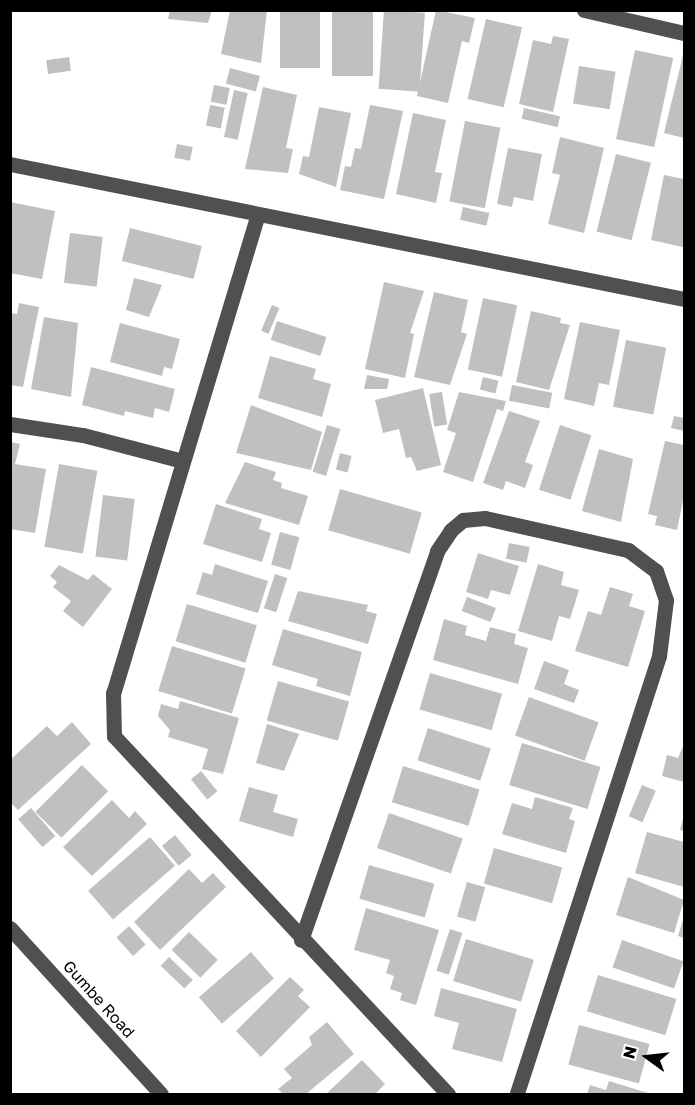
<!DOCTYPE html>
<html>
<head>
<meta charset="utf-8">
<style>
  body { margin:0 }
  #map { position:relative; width:695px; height:1105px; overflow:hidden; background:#fff; font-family:"Golos Text",sans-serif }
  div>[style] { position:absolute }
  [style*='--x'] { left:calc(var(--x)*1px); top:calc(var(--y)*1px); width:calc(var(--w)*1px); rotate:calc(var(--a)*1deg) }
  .building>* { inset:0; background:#c0c0c0; transform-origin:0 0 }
  .minor>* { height:15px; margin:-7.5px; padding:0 7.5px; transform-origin:7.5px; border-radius:7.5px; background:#505050 }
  span { translate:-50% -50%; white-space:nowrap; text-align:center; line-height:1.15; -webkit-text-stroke:6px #fff; paint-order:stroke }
  .street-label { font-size:16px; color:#000 }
  .frame { position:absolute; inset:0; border:12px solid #000; pointer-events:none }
  .north { position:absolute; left:617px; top:1027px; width:60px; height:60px; -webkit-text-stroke:4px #fff; paint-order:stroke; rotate:285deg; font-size:16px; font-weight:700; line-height:24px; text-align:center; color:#000 }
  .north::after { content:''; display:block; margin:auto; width:21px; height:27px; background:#000; clip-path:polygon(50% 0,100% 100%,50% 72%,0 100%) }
</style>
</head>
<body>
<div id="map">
  <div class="building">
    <i style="clip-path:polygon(170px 10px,212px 10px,208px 23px,168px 19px)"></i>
    <i style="clip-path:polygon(230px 10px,267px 10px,261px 63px,221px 54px)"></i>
    <i style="left:280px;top:10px;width:40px;height:58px"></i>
    <i style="left:332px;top:10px;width:41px;height:66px"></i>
    <i style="left:384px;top:10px;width:41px;height:79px;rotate:4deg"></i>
    <i style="clip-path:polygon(436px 10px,475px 18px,469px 43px,462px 41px,448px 103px,417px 96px)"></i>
    <i style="left:486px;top:19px;width:37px;height:82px;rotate:13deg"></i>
    <i style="clip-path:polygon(553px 36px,569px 39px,553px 112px,519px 104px,533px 40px,551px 44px)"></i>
    <i style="left:635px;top:50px;width:39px;height:91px;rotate:12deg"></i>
    <i style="clip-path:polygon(684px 51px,684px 138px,664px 133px)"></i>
    <i style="left:69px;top:57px;width:14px;height:23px;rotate:82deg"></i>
    <i style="left:579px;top:66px;width:37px;height:38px;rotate:9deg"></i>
    <i style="left:230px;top:68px;width:31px;height:16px;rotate:15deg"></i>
    <i style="left:214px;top:85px;width:16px;height:17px;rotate:11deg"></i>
    <i style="clip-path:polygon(263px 87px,297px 95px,286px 148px,293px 149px,288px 173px,245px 169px)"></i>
    <i style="left:234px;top:90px;width:14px;height:48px;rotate:12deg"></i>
    <i style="left:210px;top:105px;width:15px;height:21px;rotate:11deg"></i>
    <i style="clip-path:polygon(370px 105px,403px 111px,384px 199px,340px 190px,345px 166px,351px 167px,355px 148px,361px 149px)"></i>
    <i style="clip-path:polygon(319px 107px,351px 113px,336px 187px,299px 174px,303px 156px,309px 157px)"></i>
    <i style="left:524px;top:108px;width:37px;height:11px;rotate:13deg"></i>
    <i style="clip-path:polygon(413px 113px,446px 120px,435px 172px,442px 173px,436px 203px,396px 194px)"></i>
    <i style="left:465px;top:121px;width:36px;height:82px;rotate:11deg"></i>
    <i style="clip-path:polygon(560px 137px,604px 148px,584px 233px,548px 224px,560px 175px,552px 173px)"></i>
    <i style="left:177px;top:144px;width:16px;height:14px;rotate:11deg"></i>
    <i style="clip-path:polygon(508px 148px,542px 154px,533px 201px,514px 197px,512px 207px,497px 204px)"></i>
    <i style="left:616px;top:154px;width:36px;height:80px;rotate:14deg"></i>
    <i style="clip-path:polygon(664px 175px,684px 179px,683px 247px,651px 240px)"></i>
    <i style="clip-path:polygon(10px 202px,55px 211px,42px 279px,10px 273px)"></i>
    <i style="left:463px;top:207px;width:27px;height:13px;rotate:13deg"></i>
    <i style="left:130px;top:228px;width:74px;height:34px;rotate:14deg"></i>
    <i style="left:70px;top:233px;width:33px;height:50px;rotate:7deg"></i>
    <i style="clip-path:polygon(134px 278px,162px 285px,149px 317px,126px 310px)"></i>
    <i style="clip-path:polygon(384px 282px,424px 291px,410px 333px,414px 334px,405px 378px,365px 369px)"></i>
    <i style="clip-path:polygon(434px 292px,468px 300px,461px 332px,467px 334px,450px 385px,414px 377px)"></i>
    <i style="left:483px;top:298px;width:35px;height:73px;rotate:12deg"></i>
    <i style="clip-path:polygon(19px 303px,39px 307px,23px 387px,10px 385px,10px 313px,17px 314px)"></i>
    <i style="left:272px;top:305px;width:8px;height:28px;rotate:23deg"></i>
    <i style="clip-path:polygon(531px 311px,561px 318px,560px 323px,570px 325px,549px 390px,516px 382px)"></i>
    <i style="clip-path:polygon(44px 317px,78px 323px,71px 397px,31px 389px)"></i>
    <i style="left:277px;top:321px;width:52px;height:20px;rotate:18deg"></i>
    <i style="clip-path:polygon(580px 322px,620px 330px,609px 385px,599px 383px,594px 406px,564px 399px)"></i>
    <i style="clip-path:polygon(120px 323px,180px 339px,172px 369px,164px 367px,162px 376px,110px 362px)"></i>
    <i style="left:626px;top:340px;width:41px;height:68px;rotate:11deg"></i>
    <i style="clip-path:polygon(270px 356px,316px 369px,313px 379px,331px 384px,322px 417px,258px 398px)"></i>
    <i style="clip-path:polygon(91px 367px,175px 389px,169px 412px,155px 408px,153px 418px,125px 411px,124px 416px,82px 405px)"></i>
    <i style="clip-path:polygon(367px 375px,389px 379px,387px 389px,364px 389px)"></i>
    <i style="left:483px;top:377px;width:16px;height:13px;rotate:14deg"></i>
    <i style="left:512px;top:385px;width:41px;height:16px;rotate:11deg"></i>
    <i style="clip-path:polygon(423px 388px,441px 465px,417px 471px,411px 457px,406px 458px,399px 429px,383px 433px,375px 400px)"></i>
    <i style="left:442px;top:392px;width:33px;height:13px;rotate:81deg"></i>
    <i style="clip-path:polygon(459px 392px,506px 401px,503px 411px,497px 409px,473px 482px,443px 472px,456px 433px,447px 430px)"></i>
    <i style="clip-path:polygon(251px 405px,322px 432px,311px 470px,236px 453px)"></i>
    <i style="clip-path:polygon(509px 411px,540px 421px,525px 462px,533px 465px,525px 488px,506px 481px,503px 490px,483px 483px)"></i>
    <i style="clip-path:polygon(674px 416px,684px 418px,684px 431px,671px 428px)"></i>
    <i style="left:327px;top:425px;width:14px;height:49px;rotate:17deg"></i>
    <i style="left:560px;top:425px;width:33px;height:68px;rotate:18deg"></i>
    <i style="clip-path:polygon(665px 441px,684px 445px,684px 496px,677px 530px,655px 525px,657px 516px,648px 514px)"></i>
    <i style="clip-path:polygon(10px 442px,20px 444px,15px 464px,46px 469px,35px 533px,10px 529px)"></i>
    <i style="clip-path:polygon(599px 449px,633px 459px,621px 522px,582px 511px)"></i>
    <i style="left:340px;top:453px;width:12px;height:17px;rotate:14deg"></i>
    <i style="clip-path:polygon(245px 462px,276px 472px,273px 480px,282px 483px,281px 488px,308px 496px,299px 525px,225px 503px)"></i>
    <i style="left:59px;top:464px;width:39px;height:84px;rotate:10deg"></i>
    <i style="left:340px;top:489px;width:85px;height:43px;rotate:16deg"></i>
    <i style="left:103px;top:495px;width:32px;height:62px;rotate:7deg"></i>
    <i style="clip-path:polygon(216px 504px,262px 519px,259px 529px,271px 533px,262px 562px,203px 544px)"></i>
    <i style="left:280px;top:532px;width:20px;height:34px;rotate:15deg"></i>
    <i style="left:509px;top:543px;width:21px;height:16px;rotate:11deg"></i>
    <i style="clip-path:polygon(478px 553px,519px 566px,510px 595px,491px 590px,488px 599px,466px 592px)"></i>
    <i style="clip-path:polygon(215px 564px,268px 581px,258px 613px,196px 594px,203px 572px,212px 575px)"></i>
    <i style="clip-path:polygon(538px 564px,564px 572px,561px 585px,579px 590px,570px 619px,559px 616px,552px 641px,518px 631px)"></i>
    <i style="clip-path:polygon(59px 565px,88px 580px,93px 574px,112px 589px,83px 627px,63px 611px,71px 601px,53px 587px,57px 582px,50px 576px)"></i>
    <i style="left:275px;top:574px;width:13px;height:36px;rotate:18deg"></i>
    <i style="clip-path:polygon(610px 587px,633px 594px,629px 606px,645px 611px,628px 667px,575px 651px,588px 611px,601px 615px)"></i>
    <i style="clip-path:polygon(298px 591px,368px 605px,366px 611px,377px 614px,368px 644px,288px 621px)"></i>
    <i style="left:467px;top:597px;width:31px;height:15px;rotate:21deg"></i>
    <i style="left:187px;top:604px;width:73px;height:39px;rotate:17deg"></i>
    <i style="clip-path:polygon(444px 619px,467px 626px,465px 635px,486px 641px,490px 627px,516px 634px,514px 644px,528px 648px,518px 684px,433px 660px)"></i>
    <i style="clip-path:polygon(283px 629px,362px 652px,350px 696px,316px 686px,318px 679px,272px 665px)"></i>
    <i style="left:172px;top:646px;width:77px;height:47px;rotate:17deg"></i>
    <i style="clip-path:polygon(544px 661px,569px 670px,564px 684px,579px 690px,574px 703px,534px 689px)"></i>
    <i style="left:430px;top:673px;width:75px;height:38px;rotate:16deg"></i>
    <i style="left:278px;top:681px;width:74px;height:41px;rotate:16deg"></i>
    <i style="left:529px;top:697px;width:74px;height:41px;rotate:20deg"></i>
    <i style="clip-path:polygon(180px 701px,239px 718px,223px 774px,202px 769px,208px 749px,168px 737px,170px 730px,158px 716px,161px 704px,178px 709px)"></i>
    <i style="clip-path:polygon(72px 722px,91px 744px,18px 810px,10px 802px,10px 760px,47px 726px,57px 736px)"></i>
    <i style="clip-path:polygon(267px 724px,299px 734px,284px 771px,256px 763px)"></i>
    <i style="left:428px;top:728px;width:66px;height:34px;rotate:18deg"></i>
    <i style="left:522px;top:743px;width:82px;height:44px;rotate:17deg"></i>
    <i style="clip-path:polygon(684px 744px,684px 782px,662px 776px,667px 755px,678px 758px)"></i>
    <i style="left:82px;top:765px;width:37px;height:66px;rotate:45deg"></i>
    <i style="left:403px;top:766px;width:80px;height:38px;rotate:17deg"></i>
    <i style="left:201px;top:771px;width:26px;height:13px;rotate:51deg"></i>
    <i style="left:642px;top:785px;width:15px;height:34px;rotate:23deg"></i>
    <i style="clip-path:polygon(249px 787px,278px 795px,273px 812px,298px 819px,293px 837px,239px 821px)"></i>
    <i style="clip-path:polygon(535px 797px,573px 808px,569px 819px,575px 821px,566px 853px,502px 834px,512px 803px,532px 809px)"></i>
    <i style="clip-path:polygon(112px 800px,129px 818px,135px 811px,147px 824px,92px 876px,63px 847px)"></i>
    <i style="left:31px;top:808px;width:37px;height:17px;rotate:49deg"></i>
    <i style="left:389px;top:813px;width:78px;height:37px;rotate:19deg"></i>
    <i style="clip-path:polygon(684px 815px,684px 831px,680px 830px)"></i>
    <i style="clip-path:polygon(647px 832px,684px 842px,684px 887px,635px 873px)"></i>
    <i style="left:175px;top:835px;width:26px;height:17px;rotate:50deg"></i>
    <i style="left:150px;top:837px;width:38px;height:82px;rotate:49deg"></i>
    <i style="left:494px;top:848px;width:71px;height:37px;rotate:16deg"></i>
    <i style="left:369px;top:865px;width:68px;height:35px;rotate:16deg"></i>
    <i style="clip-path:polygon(189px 869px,202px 883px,213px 873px,226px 887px,160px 950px,134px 922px)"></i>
    <i style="clip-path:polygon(628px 877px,684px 900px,674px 933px,616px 915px)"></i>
    <i style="left:467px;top:882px;width:19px;height:36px;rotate:16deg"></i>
    <i style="clip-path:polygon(366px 908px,439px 930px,416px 1005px,400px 1000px,402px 993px,390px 989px,394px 976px,386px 973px,390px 960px,354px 950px)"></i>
    <i style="clip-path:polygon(684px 917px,684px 938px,678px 936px)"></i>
    <i style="left:129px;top:926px;width:25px;height:17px;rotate:48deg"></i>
    <i style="left:450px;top:929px;width:13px;height:44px;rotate:18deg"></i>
    <i style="left:189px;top:932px;width:40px;height:25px;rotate:44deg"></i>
    <i style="left:466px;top:939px;width:71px;height:44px;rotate:17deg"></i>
    <i style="left:622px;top:940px;width:65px;height:29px;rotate:19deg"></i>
    <i style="left:251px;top:952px;width:35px;height:69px;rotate:49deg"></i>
    <i style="left:169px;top:957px;width:33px;height:12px;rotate:44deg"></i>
    <i style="left:598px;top:975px;width:82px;height:38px;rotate:17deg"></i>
    <i style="clip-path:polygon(290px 977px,304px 990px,298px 996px,310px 1007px,261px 1057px,236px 1031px)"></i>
    <i style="clip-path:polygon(441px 988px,517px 1009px,502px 1062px,452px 1049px,459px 1023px,434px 1016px)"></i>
    <i style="clip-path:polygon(327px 1022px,354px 1054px,306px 1094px,283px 1094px,278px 1089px,292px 1078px,284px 1069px,312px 1045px,309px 1037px)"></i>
    <i style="left:579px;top:1025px;width:73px;height:41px;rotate:15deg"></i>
    <i style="clip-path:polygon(362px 1060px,385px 1084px,375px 1094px,326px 1094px)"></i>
    <i style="clip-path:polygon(609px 1081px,651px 1094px,587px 1094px,590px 1085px,606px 1090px)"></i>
  </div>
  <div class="minor">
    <i style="--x:584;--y:10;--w:103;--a:13"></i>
    <i style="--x:10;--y:164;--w:687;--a:11.33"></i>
    <i style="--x:257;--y:217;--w:497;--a:106.8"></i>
    <i style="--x:113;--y:693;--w:43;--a:88.7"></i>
    <i style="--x:114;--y:736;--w:490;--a:47"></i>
    <i style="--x:10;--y:424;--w:74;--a:8.6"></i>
    <i style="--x:83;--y:435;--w:103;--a:14.6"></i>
    <i style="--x:10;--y:928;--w:224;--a:47.7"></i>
    <i style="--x:301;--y:940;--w:412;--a:-70.7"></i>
    <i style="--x:437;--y:551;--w:25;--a:-56"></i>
    <i style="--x:451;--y:530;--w:16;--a:-40"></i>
    <i style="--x:463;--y:520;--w:22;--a:-5"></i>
    <i style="--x:485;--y:518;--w:147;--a:12.6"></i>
    <i style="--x:628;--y:550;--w:35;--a:37"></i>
    <i style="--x:656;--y:571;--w:31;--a:71"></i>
    <i style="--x:666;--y:600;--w:56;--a:97.1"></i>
    <i style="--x:659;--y:656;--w:460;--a:108"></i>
  </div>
  <div class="street-label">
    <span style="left:99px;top:999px;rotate:48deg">Gumbe Road</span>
  </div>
  <div class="frame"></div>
  <div class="north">N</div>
</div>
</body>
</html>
